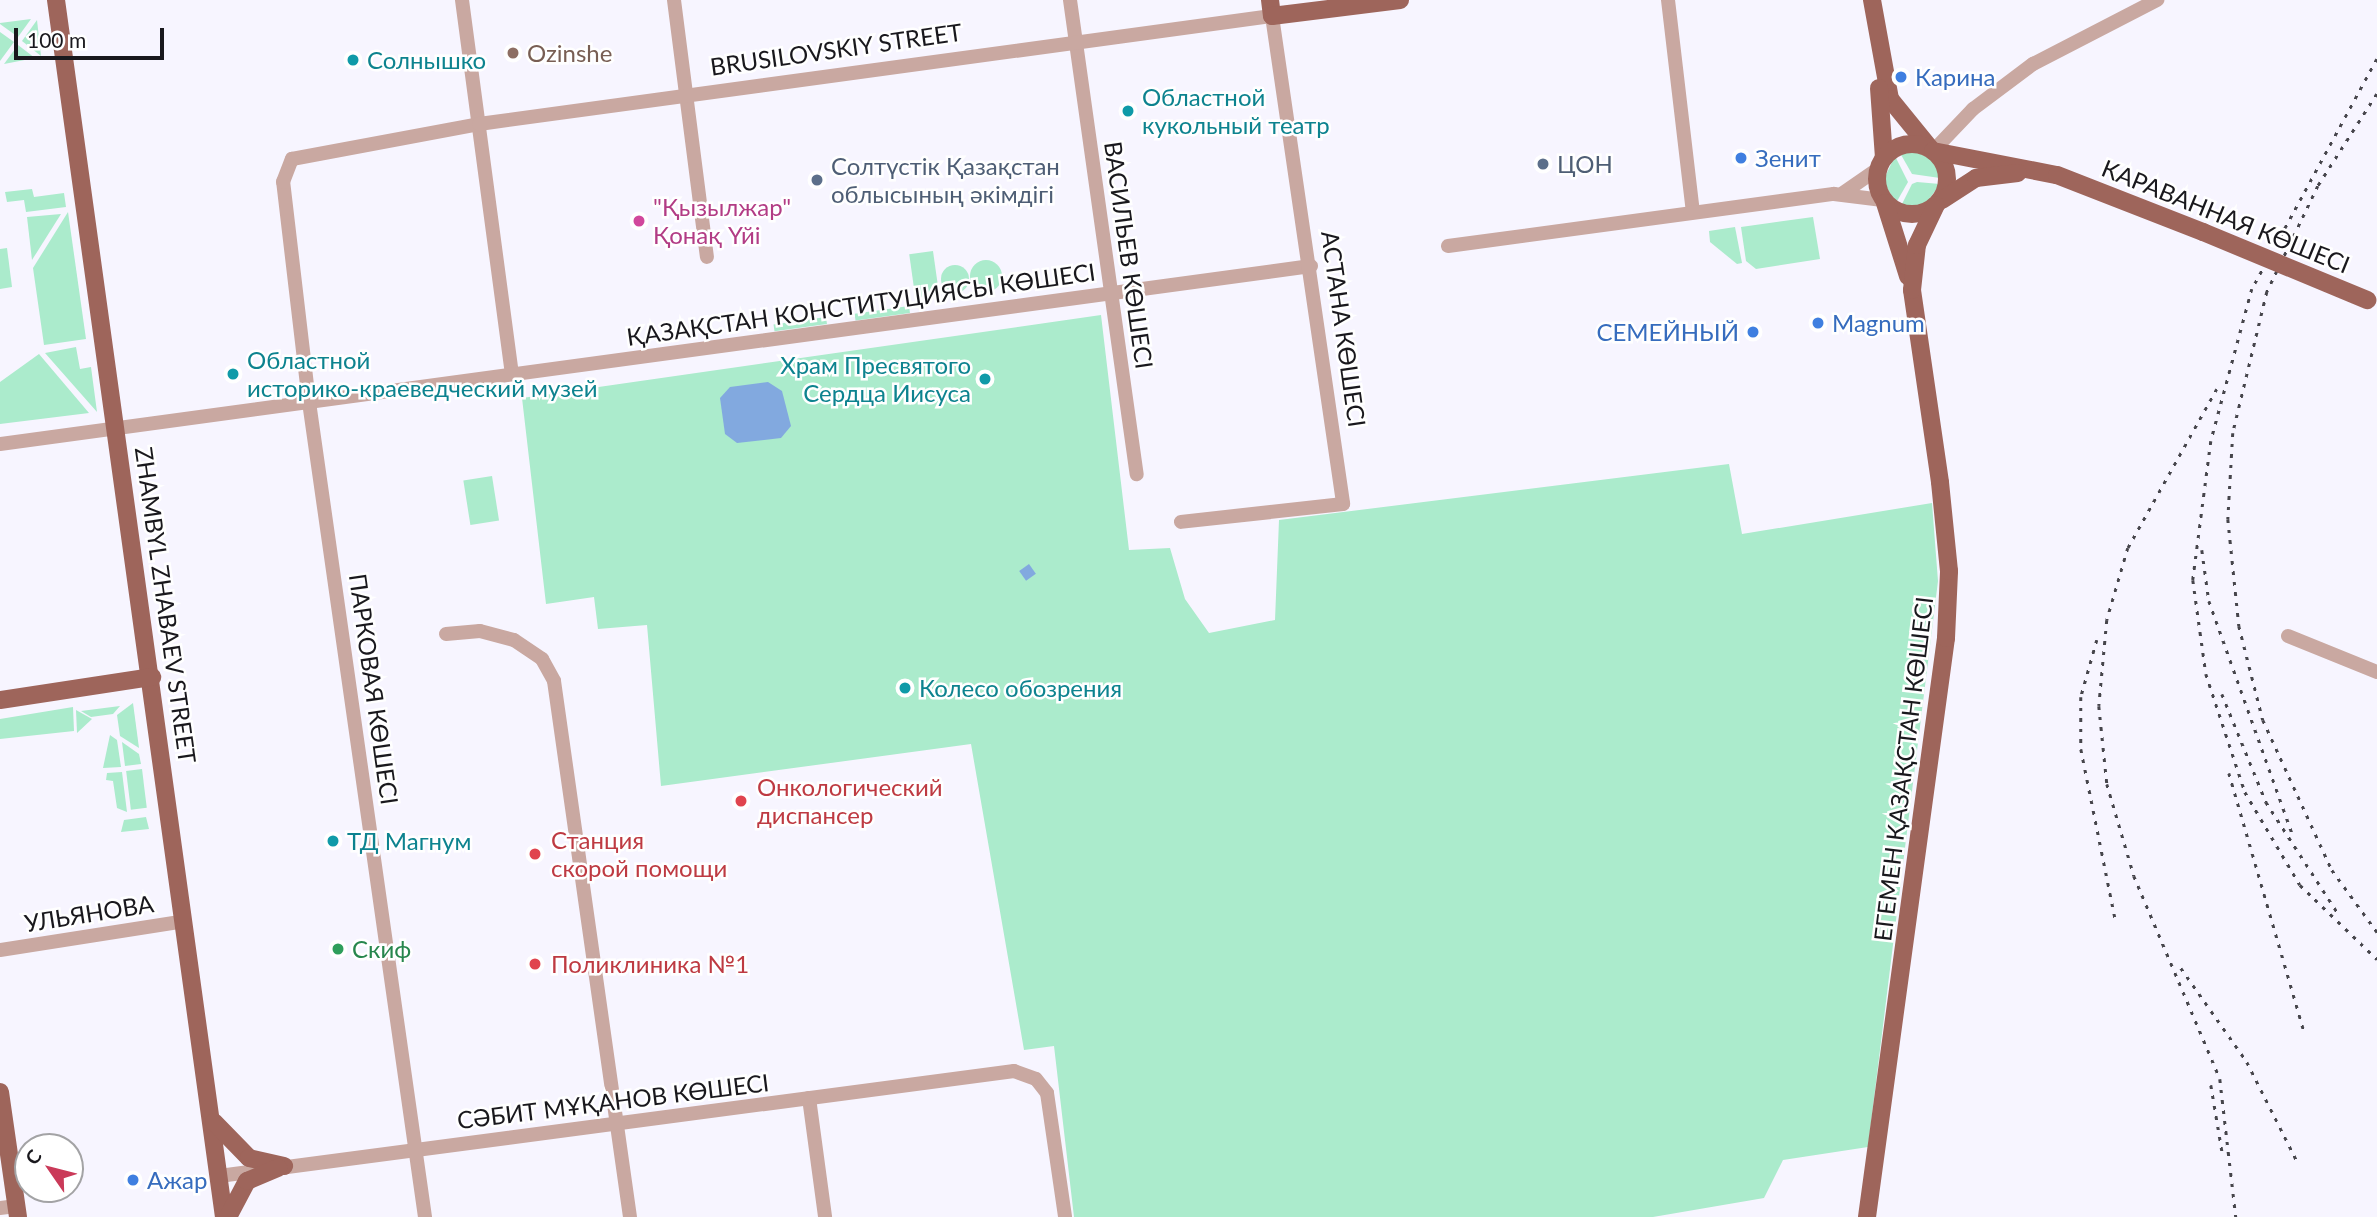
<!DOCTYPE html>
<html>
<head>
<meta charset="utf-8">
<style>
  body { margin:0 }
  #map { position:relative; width:2377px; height:1217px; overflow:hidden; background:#f7f5ff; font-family:Lato,sans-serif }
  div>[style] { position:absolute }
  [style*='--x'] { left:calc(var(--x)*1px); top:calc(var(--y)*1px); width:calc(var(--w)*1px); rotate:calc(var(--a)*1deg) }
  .green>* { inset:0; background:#abebcc; transform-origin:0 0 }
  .round { border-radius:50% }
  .water>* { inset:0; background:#82a9df; transform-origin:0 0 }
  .minor>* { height:14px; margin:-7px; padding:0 7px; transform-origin:7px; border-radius:7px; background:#c9a8a1 }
  .major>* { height:18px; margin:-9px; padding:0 9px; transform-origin:9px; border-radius:9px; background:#9e655b }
  .major>.ring { margin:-9px; padding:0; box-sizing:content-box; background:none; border:18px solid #9e655b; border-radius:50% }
  .rail>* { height:2.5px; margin-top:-1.25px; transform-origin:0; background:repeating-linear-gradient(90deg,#46454b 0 3.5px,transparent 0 10.5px) }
  .major-bridge>* { height:18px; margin:-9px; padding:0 9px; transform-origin:9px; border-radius:9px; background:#9e655b }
  .dots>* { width:19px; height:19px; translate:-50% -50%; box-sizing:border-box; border:4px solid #fff; border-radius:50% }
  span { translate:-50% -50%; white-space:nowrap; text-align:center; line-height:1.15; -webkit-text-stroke:5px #fff; paint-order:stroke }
  .street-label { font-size:24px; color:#19181d }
  .education-label { font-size:24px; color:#785e54 }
  .left { translate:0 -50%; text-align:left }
  .culture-label { font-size:24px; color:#0d838f }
  .right { translate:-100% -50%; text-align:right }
  .shop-label { font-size:24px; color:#366cbe }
  .service-label { font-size:24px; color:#4e5e75 }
  .hotel-label { font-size:24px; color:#b23c85 }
  .health-label { font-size:24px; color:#be3a42 }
  .leisure-label { font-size:24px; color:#27864d }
  .north { position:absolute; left:14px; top:1133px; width:70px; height:70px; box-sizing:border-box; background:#fff; border:2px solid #a3a3a5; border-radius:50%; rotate:305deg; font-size:19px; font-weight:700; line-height:28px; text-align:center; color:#19181d }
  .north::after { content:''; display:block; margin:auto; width:24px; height:32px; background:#ca3a59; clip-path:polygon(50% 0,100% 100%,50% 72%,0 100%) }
  .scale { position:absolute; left:14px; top:28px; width:150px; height:32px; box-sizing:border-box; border:4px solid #19181d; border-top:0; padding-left:9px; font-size:21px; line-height:24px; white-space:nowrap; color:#19181d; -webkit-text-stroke:5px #fff; paint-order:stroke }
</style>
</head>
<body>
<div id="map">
  <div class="green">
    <i style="clip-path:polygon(31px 19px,18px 37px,0 24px,0 23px)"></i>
    <i style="clip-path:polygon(37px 20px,41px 56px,22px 41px)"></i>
    <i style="clip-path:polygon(0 32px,14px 42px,0 61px)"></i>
    <i style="clip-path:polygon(18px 45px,35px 58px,4px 64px)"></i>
    <i style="clip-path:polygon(1915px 151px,1934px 161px,1940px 178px,1912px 174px,1900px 153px)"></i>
    <i style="clip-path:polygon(1895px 156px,1908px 182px,1896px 203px,1883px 181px)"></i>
    <i style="clip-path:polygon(1912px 184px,1917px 182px,1940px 184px,1925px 205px,1901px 206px)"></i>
    <i style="clip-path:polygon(32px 189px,34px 197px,64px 193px,66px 207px,26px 212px,24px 200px,7px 202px,5px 192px)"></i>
    <i style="clip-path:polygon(68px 212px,86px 339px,44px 345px,33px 268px)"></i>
    <i style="clip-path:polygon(61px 214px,32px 260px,27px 217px)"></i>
    <i style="clip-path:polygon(1813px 217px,1820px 259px,1756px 269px,1746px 261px,1741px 227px)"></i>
    <i style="clip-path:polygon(1735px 227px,1742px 263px,1737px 264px,1710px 242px,1709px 231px)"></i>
    <i style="clip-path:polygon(7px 248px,12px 287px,0 289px,0 249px)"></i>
    <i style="left:933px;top:251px;width:44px;height:24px;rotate:82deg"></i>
    <i class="round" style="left:970px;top:260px;width:32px;height:32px"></i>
    <i class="round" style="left:941px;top:265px;width:28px;height:28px"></i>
    <i style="left:909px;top:306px;width:7px;height:55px;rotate:82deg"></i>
    <i style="clip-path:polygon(1101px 315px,1129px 550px,1170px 548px,1185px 599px,1209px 633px,1275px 620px,1279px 520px,1729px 464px,1742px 534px,1932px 503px,1938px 581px,1868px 1147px,1783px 1160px,1764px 1198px,1653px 1217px,1074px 1217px,1054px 1046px,1024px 1050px,971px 744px,661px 786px,647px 625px,598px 629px,594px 597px,546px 604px,522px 398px)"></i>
    <i style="left:826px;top:317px;width:7px;height:53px;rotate:82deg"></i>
    <i style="clip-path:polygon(76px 347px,80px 369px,91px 367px,97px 412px,45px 353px)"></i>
    <i style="clip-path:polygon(39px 354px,89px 413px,0 424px,0 382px)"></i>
    <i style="left:492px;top:476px;width:45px;height:29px;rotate:81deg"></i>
    <i style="clip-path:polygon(133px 703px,139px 748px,120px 736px,117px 715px)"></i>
    <i style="clip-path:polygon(120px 706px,113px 714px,91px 717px,81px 711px)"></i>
    <i style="clip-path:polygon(73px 707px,74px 731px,0 739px,0 719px)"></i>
    <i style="clip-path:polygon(76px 710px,92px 719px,77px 733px)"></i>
    <i style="clip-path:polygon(110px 735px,117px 740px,121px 767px,103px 768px)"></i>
    <i style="clip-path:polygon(122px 742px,139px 754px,141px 764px,125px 766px)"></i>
    <i style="left:142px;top:769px;width:39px;height:16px;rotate:83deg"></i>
    <i style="clip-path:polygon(122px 772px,127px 812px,117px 808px,113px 781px,106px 780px,107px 773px)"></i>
    <i style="clip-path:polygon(146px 817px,149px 829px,121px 832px,124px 820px)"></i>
  </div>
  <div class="water">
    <i style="clip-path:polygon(768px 382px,782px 391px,791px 426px,781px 438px,737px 443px,725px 434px,720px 398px,730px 387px)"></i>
    <i style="left:1029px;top:564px;width:12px;height:12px;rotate:55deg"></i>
  </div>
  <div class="minor">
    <i style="--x:462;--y:0;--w:377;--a:82.4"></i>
    <i style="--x:674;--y:0;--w:259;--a:82.7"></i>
    <i style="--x:1070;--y:0;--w:479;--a:82"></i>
    <i style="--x:1668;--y:0;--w:213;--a:83.3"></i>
    <i style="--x:1933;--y:151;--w:58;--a:-46.4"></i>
    <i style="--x:1973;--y:109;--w:75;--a:-36.9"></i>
    <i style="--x:2033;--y:64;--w:140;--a:-27.3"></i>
    <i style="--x:1843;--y:193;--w:44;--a:-34.8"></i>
    <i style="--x:1448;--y:246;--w:389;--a:-7.7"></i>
    <i style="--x:1834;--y:194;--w:49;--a:7"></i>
    <i style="--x:0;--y:444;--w:1323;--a:-7.73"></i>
    <i style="--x:446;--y:634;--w:34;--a:-5"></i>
    <i style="--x:480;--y:631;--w:35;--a:15"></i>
    <i style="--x:514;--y:640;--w:34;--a:34"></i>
    <i style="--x:542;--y:659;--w:25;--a:61"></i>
    <i style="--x:554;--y:681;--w:541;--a:81.93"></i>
    <i style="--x:2288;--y:636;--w:96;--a:22"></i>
    <i style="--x:0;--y:950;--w:187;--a:-8.9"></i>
    <i style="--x:809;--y:1098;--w:120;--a:82.3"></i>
    <i style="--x:219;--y:1176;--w:802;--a:-7.52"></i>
    <i style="--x:1014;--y:1071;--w:23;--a:20"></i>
    <i style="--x:1036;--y:1079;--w:18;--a:52"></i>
    <i style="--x:1047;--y:1093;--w:125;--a:81.7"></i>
    <i style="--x:0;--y:1208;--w:16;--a:-7"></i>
    <i style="--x:425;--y:1217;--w:823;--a:-98.1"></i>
    <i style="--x:309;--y:402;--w:222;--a:-96.7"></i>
    <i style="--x:283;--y:182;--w:25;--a:-69"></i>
    <i style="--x:292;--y:159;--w:190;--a:-10.6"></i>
    <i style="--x:479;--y:124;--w:800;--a:-7.76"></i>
    <i style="--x:1272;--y:16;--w:493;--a:81.7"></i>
    <i style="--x:1343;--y:504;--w:163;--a:173.7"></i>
  </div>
  <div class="major">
    <i style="--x:56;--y:0;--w:1229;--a:82.14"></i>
    <i style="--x:1270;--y:0;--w:16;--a:83"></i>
    <i style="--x:1272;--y:16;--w:129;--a:-7.1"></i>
    <i style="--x:1872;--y:0;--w:101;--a:79.7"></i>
    <i style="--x:1890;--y:99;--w:63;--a:50.8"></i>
    <i style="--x:1879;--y:88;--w:70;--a:85.9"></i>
    <i class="ring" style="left:1877px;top:144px;width:52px;height:52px"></i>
    <i style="--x:1933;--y:151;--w:126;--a:11"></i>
    <i style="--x:2057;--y:175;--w:157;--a:21.3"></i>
    <i style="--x:1942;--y:200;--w:40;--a:-32.9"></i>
    <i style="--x:1976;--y:178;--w:42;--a:-6.8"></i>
    <i style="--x:1885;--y:203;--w:77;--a:72.5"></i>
    <i style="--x:0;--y:700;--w:154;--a:-8.6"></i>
    <i style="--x:0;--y:1092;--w:126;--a:81.8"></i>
    <i style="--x:214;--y:1122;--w:50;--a:45.8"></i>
    <i style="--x:249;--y:1158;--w:36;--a:13"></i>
    <i style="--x:228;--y:1217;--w:41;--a:-62.2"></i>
    <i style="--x:247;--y:1181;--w:34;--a:-23"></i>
    <i style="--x:1867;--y:1217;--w:584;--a:-82.23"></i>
    <i style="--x:1946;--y:638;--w:67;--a:-87.4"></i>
    <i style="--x:1949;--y:571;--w:89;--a:-95.8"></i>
    <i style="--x:1940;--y:482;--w:194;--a:-98.3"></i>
    <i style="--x:1912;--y:290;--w:45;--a:-83.7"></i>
    <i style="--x:1917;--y:245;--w:44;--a:-64.6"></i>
  </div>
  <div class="rail">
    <i style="--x:2377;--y:59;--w:262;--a:118.5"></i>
    <i style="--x:2252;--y:289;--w:157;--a:105.1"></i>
    <i style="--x:2211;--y:441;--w:140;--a:97.4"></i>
    <i style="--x:2193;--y:580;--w:95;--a:82.1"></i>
    <i style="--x:2206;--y:674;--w:124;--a:71.7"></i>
    <i style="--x:2245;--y:792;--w:108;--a:59.4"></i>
    <i style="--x:2300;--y:885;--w:107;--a:43.9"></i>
    <i style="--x:2377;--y:94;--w:109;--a:122.7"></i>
    <i style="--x:2318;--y:186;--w:118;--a:115.7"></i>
    <i style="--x:2267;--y:292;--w:145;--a:103.6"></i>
    <i style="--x:2233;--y:433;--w:86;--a:93.3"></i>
    <i style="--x:2228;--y:519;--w:108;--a:84.1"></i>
    <i style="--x:2239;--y:626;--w:97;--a:75.7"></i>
    <i style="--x:2263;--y:720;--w:165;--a:65.3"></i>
    <i style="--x:2332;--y:870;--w:77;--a:54"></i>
    <i style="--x:2217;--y:389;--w:182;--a:119.2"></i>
    <i style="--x:2128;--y:548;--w:75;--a:106.3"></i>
    <i style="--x:2107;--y:620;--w:86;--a:95.3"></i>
    <i style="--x:2099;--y:706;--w:78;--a:84.1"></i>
    <i style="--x:2107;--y:784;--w:96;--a:73.6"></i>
    <i style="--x:2134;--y:876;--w:220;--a:67"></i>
    <i style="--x:2220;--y:1079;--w:139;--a:83.4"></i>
    <i style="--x:2202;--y:550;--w:51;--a:82.2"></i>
    <i style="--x:2209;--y:601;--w:246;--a:70.3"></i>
    <i style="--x:2097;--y:640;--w:59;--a:105.7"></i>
    <i style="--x:2081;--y:697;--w:52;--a:90"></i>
    <i style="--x:2081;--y:749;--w:177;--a:78.6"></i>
    <i style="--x:2222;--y:694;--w:117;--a:67.8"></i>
    <i style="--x:2266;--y:802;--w:135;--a:57.1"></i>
    <i style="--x:2229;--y:773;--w:269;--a:73.8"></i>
    <i style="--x:2181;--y:968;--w:115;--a:54.9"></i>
    <i style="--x:2247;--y:1062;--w:113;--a:63.2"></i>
    <i style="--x:2211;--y:1085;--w:67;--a:80.5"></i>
  </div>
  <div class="major-bridge">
    <i style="--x:2203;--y:232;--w:178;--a:22.5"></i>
  </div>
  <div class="dots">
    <i style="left:513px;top:53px;background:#8d6e63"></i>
    <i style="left:353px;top:60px;background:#0f9aa8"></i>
    <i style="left:1901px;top:77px;background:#3f7fe0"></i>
    <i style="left:1128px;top:111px;background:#0f9aa8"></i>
    <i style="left:1741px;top:158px;background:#3f7fe0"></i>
    <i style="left:1543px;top:164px;background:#5c6f8a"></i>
    <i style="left:817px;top:180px;background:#5c6f8a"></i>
    <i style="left:639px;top:221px;background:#d1479c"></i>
    <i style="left:1818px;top:323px;background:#3f7fe0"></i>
    <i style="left:1753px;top:332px;background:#3f7fe0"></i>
    <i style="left:233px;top:374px;background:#0f9aa8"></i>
    <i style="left:985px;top:379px;background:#0f9aa8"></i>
    <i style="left:905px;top:688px;background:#0f9aa8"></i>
    <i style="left:741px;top:801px;background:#e0444e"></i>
    <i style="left:333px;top:841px;background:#0f9aa8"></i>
    <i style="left:535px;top:854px;background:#e0444e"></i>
    <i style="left:338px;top:949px;background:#2e9e5b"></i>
    <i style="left:535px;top:964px;background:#e0444e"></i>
    <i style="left:133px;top:1180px;background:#3f7fe0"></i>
  </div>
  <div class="street-label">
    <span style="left:836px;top:49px;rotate:-8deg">BRUSILOVSKIY STREET</span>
    <span style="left:2226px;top:216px;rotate:22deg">КАРАВАННАЯ КӨШЕСІ</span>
    <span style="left:1129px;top:255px;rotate:82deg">ВАСИЛЬЕВ КӨШЕСІ</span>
    <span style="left:861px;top:304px;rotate:-8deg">ҚАЗАҚСТАН КОНСТИТУЦИЯСЫ КӨШЕСІ</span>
    <span style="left:1344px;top:329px;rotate:82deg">АСТАНА КӨШЕСІ</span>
    <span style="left:166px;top:605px;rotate:82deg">ZHAMBYL ZHABAEV STREET</span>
    <span style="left:374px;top:689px;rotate:82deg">ПАРКОВАЯ КӨШЕСІ</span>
    <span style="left:1903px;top:769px;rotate:-83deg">ЕГЕМЕН ҚАЗАҚСТАН КӨШЕСІ</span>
    <span style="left:89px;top:913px;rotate:-9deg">УЛЬЯНОВА</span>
    <span style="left:613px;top:1101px;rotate:-7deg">СӘБИТ МҰҚАНОВ КӨШЕСІ</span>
  </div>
  <div class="education-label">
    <span class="left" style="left:527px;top:53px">Ozinshe</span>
  </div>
  <div class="culture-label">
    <span class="left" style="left:367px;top:60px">Солнышко</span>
    <span class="left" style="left:1142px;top:111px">Областной<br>кукольный театр</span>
    <span class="left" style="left:247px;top:374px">Oбластной<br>историко-краеведческий музей</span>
    <span class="right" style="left:971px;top:379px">Храм Пресвятого<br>Сердца Иисуса</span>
    <span class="left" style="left:919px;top:688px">Колесо обозрения</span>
    <span class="left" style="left:347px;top:841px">ТД Магнум</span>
  </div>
  <div class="shop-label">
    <span class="left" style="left:1915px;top:77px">Карина</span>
    <span class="left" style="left:1755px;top:158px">Зенит</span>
    <span class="left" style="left:1832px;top:323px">Magnum</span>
    <span class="right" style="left:1739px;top:332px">СЕМЕЙНЫЙ</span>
    <span class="left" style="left:147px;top:1180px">Ажар</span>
  </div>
  <div class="service-label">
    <span class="left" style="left:1557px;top:164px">ЦОН</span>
    <span class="left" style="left:831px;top:180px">Солтүстік Қазақстан<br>облысының әкімдігі</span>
  </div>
  <div class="hotel-label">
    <span class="left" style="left:653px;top:221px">"Қызылжар"<br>Қонақ Үйі</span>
  </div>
  <div class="health-label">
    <span class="left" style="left:757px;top:801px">Онкологический<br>диспансер</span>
    <span class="left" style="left:551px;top:854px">Станция<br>скорой помощи</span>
    <span class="left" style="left:551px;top:964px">Поликлиника №1</span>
  </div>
  <div class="leisure-label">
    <span class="left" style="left:352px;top:949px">Скиф</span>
  </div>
  <div class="north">С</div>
  <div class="scale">100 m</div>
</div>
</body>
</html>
